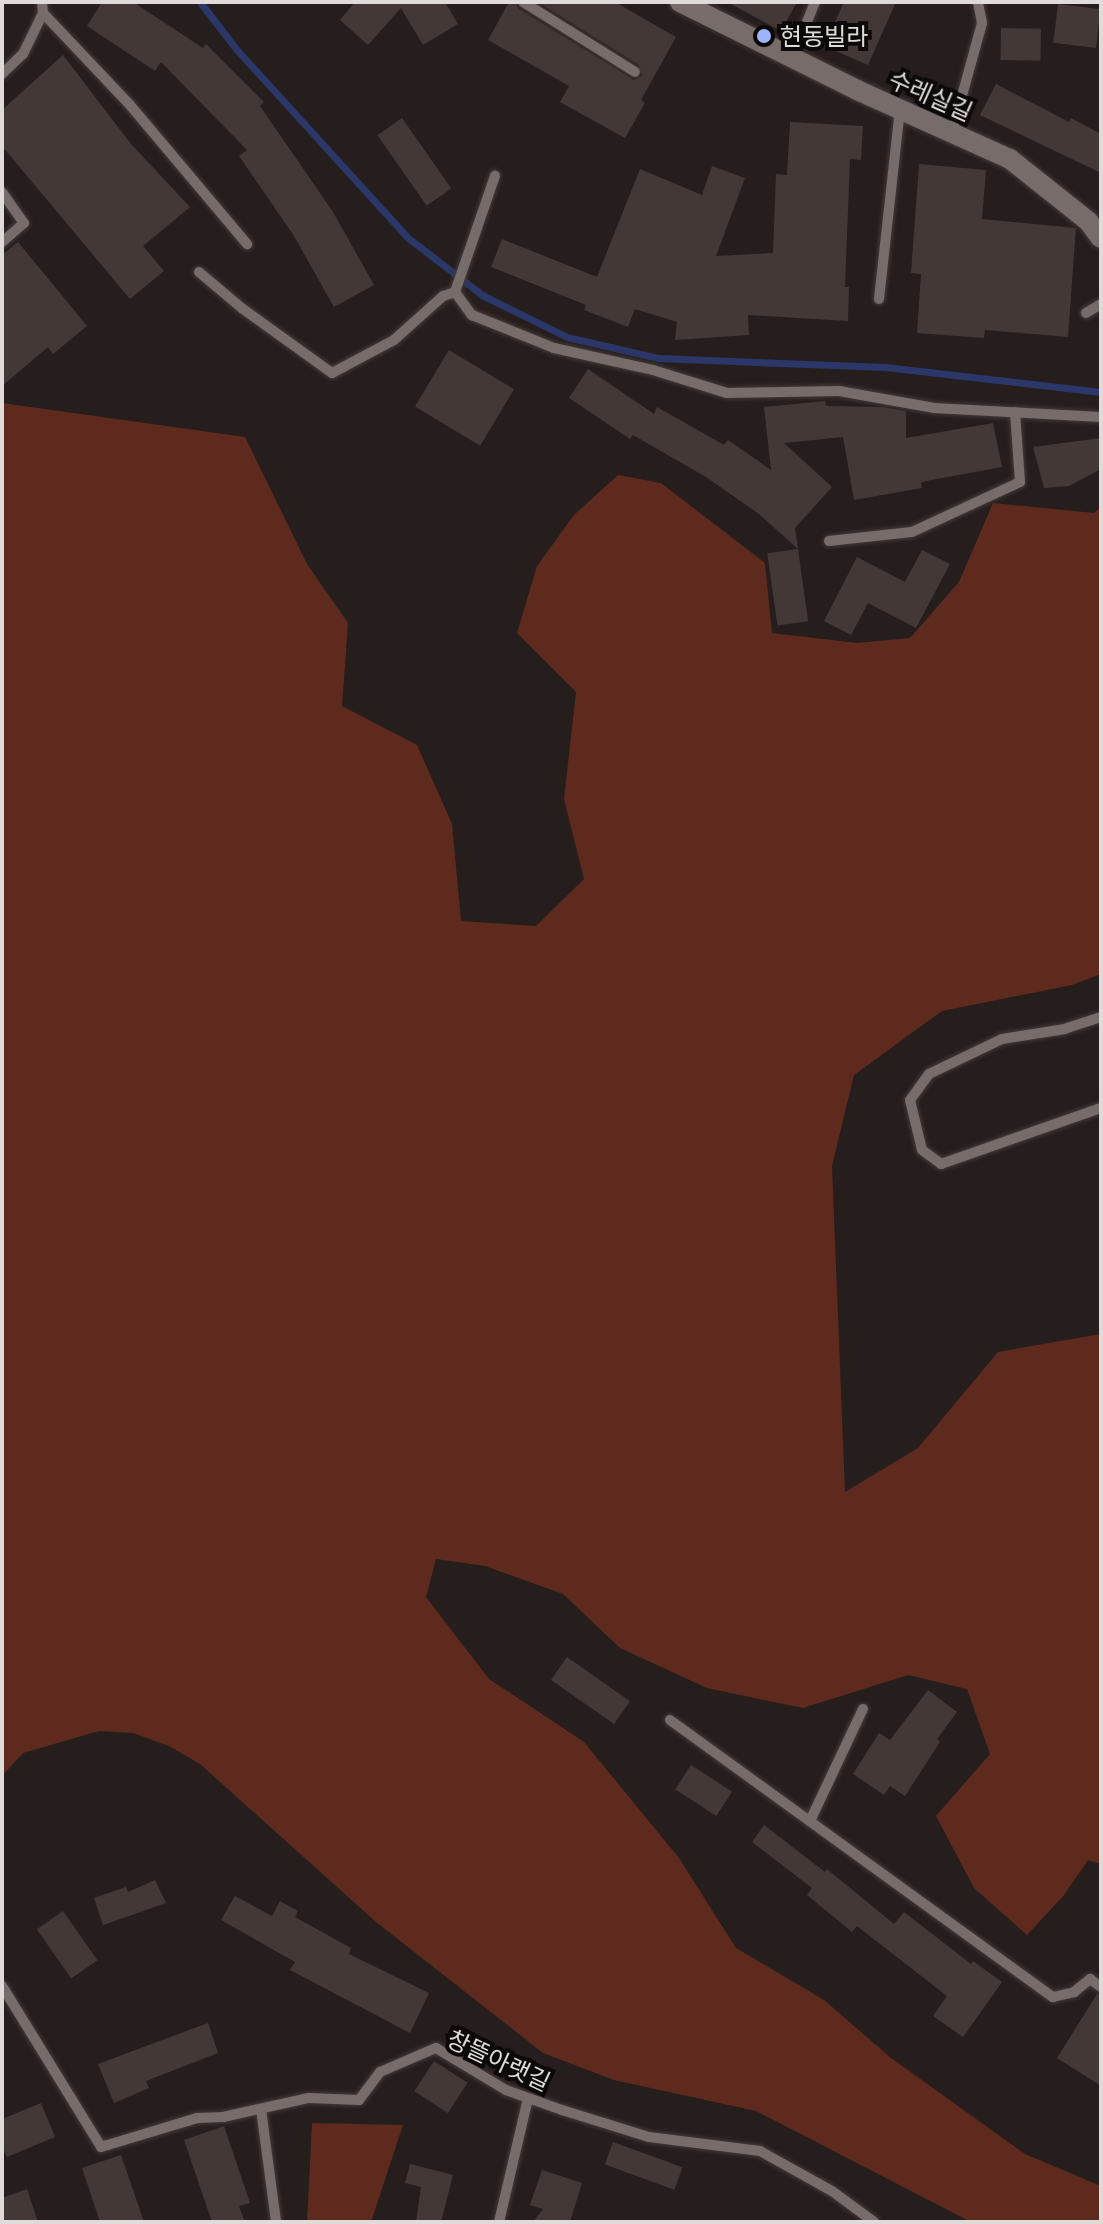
<!DOCTYPE html>
<html>
<head>
<meta charset="utf-8">
<style>
  body { margin:0 }
  #map { position:relative; width:1103px; height:2224px; overflow:hidden; background:#261e1c; font-family:"Exo 2","Noto Sans KR",sans-serif }
  div>[style] { position:absolute }
  [style*='--x'] { left:calc(var(--x)*1px); top:calc(var(--y)*1px); width:calc(var(--w)*1px); rotate:calc(var(--a)*1deg) }
  .green>* { inset:0; background:#5e2a1e }
  .stream>* { height:7px; margin:-3.5px; padding:0 3.5px; transform-origin:3.5px; border-radius:3.5px; background:#2b3769 }
  .building>* { inset:0; background:#423937; transform-origin:0 0 }
  .roads { filter:drop-shadow(0 0 2px #413a39) drop-shadow(0 0 2px #413a39) }
  .service>* { height:10px; margin:-5px; padding:0 5px; transform-origin:5px; border-radius:5px; background:#766c69 }
  .minor>* { height:20px; margin:-10px; padding:0 10px; transform-origin:10px; border-radius:10px; background:#766c69 }
  .dots>* { width:22px; height:22px; translate:-50% -50%; box-sizing:border-box; border:4px solid #0c0908; border-radius:50% }
  span { translate:-50% -50%; white-space:nowrap; text-align:center; line-height:1.15; -webkit-text-stroke:8px #0c0908; paint-order:stroke }
  .poi-label { font-size:24px; color:#e0dad9 }
  .left { translate:0 -50%; text-align:left }
  .street-label { font-size:24px; color:#e0dad9 }
  .frame { position:absolute; inset:0; border:4px solid #e0dad9; pointer-events:none }
</style>
</head>
<body>
<div id="map">
  <div class="green">
    <i style="clip-path:polygon(2px 403px,245px 437px,307px 564px,348px 623px,342px 706px,417px 745px,452px 824px,461px 921px,536px 926px,584px 879px,564px 799px,576px 692px,517px 633px,537px 566px,574px 515px,618px 475px,661px 483px,765px 563px,772px 633px,857px 643px,910px 638px,959px 582px,993px 503px,1094px 513px,1101px 507px,1101px 974px,1072px 985px,942px 1011px,854px 1075px,832px 1166px,845px 1492px,918px 1448px,998px 1352px,1101px 1334px,1101px 1864px,1088px 1860px,1064px 1895px,1027px 1935px,974px 1888px,936px 1816px,990px 1754px,967px 1689px,908px 1675px,803px 1708px,707px 1688px,620px 1648px,563px 1594px,485px 1566px,436px 1559px,426px 1597px,489px 1679px,584px 1742px,679px 1858px,736px 1948px,824px 2000px,891px 2058px,1025px 2154px,1101px 2186px,1101px 2222px,971px 2222px,756px 2111px,614px 2080px,543px 2053px,376px 1922px,200px 1764px,169px 1746px,133px 1733px,99px 1731px,23px 1753px,2px 1776px)"></i>
    <i style="clip-path:polygon(312px 2123px,403px 2125px,371px 2222px,307px 2222px)"></i>
  </div>
  <div class="stream">
    <i style="--x:200;--y:2;--w:61;--a:52.4"></i>
    <i style="--x:237;--y:50;--w:253;--a:47.7"></i>
    <i style="--x:407;--y:237;--w:95;--a:37.7"></i>
    <i style="--x:482;--y:295;--w:95;--a:26.3"></i>
    <i style="--x:567;--y:337;--w:93;--a:13"></i>
    <i style="--x:658;--y:358;--w:227;--a:2.3"></i>
    <i style="--x:885;--y:367;--w:217;--a:6.6"></i>
  </div>
  <div class="building">
    <i style="clip-path:polygon(102px 2px,133px 2px,203px 48px,206px 44px,264px 102px,260px 106px,333px 212px,374px 285px,334px 307px,294px 236px,239px 156px,247px 150px,161px 62px,155px 71px,87px 26px)"></i>
    <i style="clip-path:polygon(355px 2px,445px 2px,458px 24px,423px 45px,401px 8px,368px 45px,340px 20px)"></i>
    <i style="clip-path:polygon(509px 2px,515px 2px,519px 9px,634px 80px,642px 76px,639px 65px,538px 2px,615px 2px,676px 37px,641px 100px,645px 103px,625px 138px,560px 102px,569px 86px,488px 40px)"></i>
    <i style="clip-path:polygon(727px 2px,797px 2px,781px 31px)"></i>
    <i style="clip-path:polygon(844px 2px,896px 2px,868px 65px,824px 46px)"></i>
    <i style="left:1058px;top:4px;width:43px;height:39px;rotate:7deg"></i>
    <i style="left:1001px;top:28px;width:40px;height:32px;rotate:1deg"></i>
    <i style="clip-path:polygon(63px 55px,131px 144px,190px 207px,143px 246px,164px 271px,130px 299px,2px 146px,2px 110px)"></i>
    <i style="clip-path:polygon(996px 84px,1069px 122px,1071px 118px,1101px 134px,1101px 173px,980px 115px)"></i>
    <i style="left:402px;top:118px;width:86px;height:30px;rotate:55deg"></i>
    <i style="clip-path:polygon(790px 122px,863px 126px,861px 160px,850px 159px,845px 287px,849px 287px,848px 321px,748px 315px,749px 335px,675px 340px,677px 322px,635px 309px,628px 327px,584px 310px,586px 305px,491px 267px,502px 239px,597px 277px,640px 169px,702px 195px,712px 166px,745px 178px,716px 256px,773px 253px,776px 174px,787px 175px)"></i>
    <i style="clip-path:polygon(919px 164px,986px 170px,982px 219px,1076px 228px,1068px 337px,985px 330px,984px 338px,917px 333px,921px 274px,911px 273px)"></i>
    <i style="clip-path:polygon(18px 242px,87px 326px,53px 354px,48px 347px,2px 386px,2px 255px)"></i>
    <i style="left:449px;top:350px;width:76px;height:66px;rotate:31deg"></i>
    <i style="clip-path:polygon(588px 369px,654px 414px,657px 407px,724px 445px,728px 440px,771px 470px,764px 407px,825px 401px,826px 406px,882px 407px,906px 411px,906px 438px,993px 423px,1002px 467px,921px 482px,922px 488px,854px 500px,843px 437px,784px 443px,832px 487px,795px 528px,798px 549px,759px 514px,706px 477px,633px 435px,630px 439px,569px 398px)"></i>
    <i style="clip-path:polygon(1101px 438px,1101px 469px,1069px 486px,1044px 488px,1033px 447px)"></i>
    <i style="left:798px;top:549px;width:73px;height:31px;rotate:82deg"></i>
    <i style="clip-path:polygon(922px 550px,950px 564px,916px 628px,868px 603px,851px 635px,824px 621px,857px 557px,905px 582px)"></i>
    <i style="left:567px;top:1657px;width:77px;height:28px;rotate:35deg"></i>
    <i style="clip-path:polygon(928px 1690px,957px 1712px,937px 1739px,940px 1742px,905px 1796px,890px 1786px,884px 1795px,853px 1774px,879px 1733px,890px 1740px)"></i>
    <i style="left:691px;top:1765px;width:49px;height:29px;rotate:33deg"></i>
    <i style="clip-path:polygon(764px 1825px,825px 1872px,827px 1869px,894px 1924px,904px 1912px,971px 1964px,973px 1961px,1002px 1982px,963px 2037px,933px 2016px,947px 1996px,857px 1926px,852px 1932px,807px 1895px,812px 1888px,752px 1842px)"></i>
    <i style="clip-path:polygon(155px 1880px,166px 1903px,103px 1925px,94px 1898px,126px 1887px,128px 1892px)"></i>
    <i style="clip-path:polygon(235px 1896px,272px 1916px,280px 1901px,298px 1911px,295px 1917px,351px 1948px,349px 1954px,429px 1993px,410px 2033px,290px 1970px,295px 1962px,221px 1920px)"></i>
    <i style="left:63px;top:1911px;width:60px;height:32px;rotate:55deg"></i>
    <i style="clip-path:polygon(1097px 1994px,1101px 1995px,1101px 2086px,1057px 2058px)"></i>
    <i style="clip-path:polygon(208px 2023px,218px 2053px,146px 2081px,149px 2088px,114px 2103px,98px 2064px)"></i>
    <i style="left:434px;top:2061px;width:40px;height:36px;rotate:33deg"></i>
    <i style="clip-path:polygon(41px 2103px,55px 2137px,7px 2157px,2px 2146px,2px 2119px)"></i>
    <i style="clip-path:polygon(224px 2126px,250px 2203px,239px 2206px,245px 2222px,212px 2222px,184px 2140px)"></i>
    <i style="left:613px;top:2142px;width:74px;height:24px;rotate:20deg"></i>
    <i style="clip-path:polygon(121px 2155px,144px 2222px,100px 2222px,82px 2168px)"></i>
    <i style="clip-path:polygon(410px 2164px,453px 2175px,441px 2222px,416px 2222px,421px 2187px,405px 2183px)"></i>
    <i style="clip-path:polygon(542px 2170px,582px 2183px,570px 2222px,533px 2222px,543px 2209px,530px 2205px)"></i>
    <i style="clip-path:polygon(27px 2189px,38px 2222px,2px 2222px,2px 2198px)"></i>
  </div>
  <div class="roads">
    <div class="service">
      <i style="--x:523;--y:2;--w:132;--a:32"></i>
      <i style="--x:43;--y:13;--w:127;--a:46.6"></i>
      <i style="--x:130;--y:105;--w:182;--a:49.9"></i>
      <i style="--x:792;--y:59;--w:61;--a:-68"></i>
      <i style="--x:2;--y:74;--w:29;--a:-44"></i>
      <i style="--x:23;--y:54;--w:46;--a:-64"></i>
      <i style="--x:43;--y:13;--w:11;--a:-95"></i>
      <i style="--x:952;--y:132;--w:113;--a:-74.6"></i>
      <i style="--x:982;--y:23;--w:21;--a:-101"></i>
      <i style="--x:2;--y:192;--w:38;--a:55"></i>
      <i style="--x:24;--y:223;--w:29;--a:139"></i>
      <i style="--x:199;--y:272;--w:57;--a:40.1"></i>
      <i style="--x:243;--y:309;--w:110;--a:35.7"></i>
      <i style="--x:332;--y:373;--w:70;--a:-28"></i>
      <i style="--x:394;--y:340;--w:66;--a:-41.9"></i>
      <i style="--x:443;--y:296;--w:13;--a:-18"></i>
      <i style="--x:455;--y:292;--w:29;--a:54"></i>
      <i style="--x:472;--y:315;--w:88;--a:21.9"></i>
      <i style="--x:554;--y:348;--w:101;--a:12.5"></i>
      <i style="--x:653;--y:370;--w:77;--a:17.3"></i>
      <i style="--x:727;--y:393;--w:112;--a:-1"></i>
      <i style="--x:839;--y:391;--w:97;--a:10.1"></i>
      <i style="--x:934;--y:408;--w:167;--a:3.1"></i>
      <i style="--x:455;--y:292;--w:123;--a:-71"></i>
      <i style="--x:879;--y:299;--w:191;--a:-83.7"></i>
      <i style="--x:1086;--y:313;--w:17;--a:-31"></i>
      <i style="--x:829;--y:541;--w:83;--a:-6.2"></i>
      <i style="--x:912;--y:532;--w:119;--a:-24.8"></i>
      <i style="--x:1020;--y:482;--w:70;--a:-94.1"></i>
      <i style="--x:1101;--y:1017;--w:38;--a:162"></i>
      <i style="--x:1065;--y:1029;--w:64;--a:171"></i>
      <i style="--x:1002;--y:1039;--w:81;--a:154.4"></i>
      <i style="--x:929;--y:1074;--w:32;--a:126"></i>
      <i style="--x:910;--y:1100;--w:51;--a:76.5"></i>
      <i style="--x:922;--y:1150;--w:24;--a:36"></i>
      <i style="--x:941;--y:1164;--w:170;--a:-19.3"></i>
      <i style="--x:670;--y:1720;--w:473;--a:35.9"></i>
      <i style="--x:1053;--y:1997;--w:22;--a:-13"></i>
      <i style="--x:1074;--y:1992;--w:21;--a:-39"></i>
      <i style="--x:1090;--y:1979;--w:14;--a:36"></i>
      <i style="--x:810;--y:1821;--w:124;--a:-64.7"></i>
      <i style="--x:2;--y:1986;--w:189;--a:58.4"></i>
      <i style="--x:101;--y:2147;--w:100;--a:-16.8"></i>
      <i style="--x:197;--y:2118;--w:26;--a:-2"></i>
      <i style="--x:223;--y:2117;--w:88;--a:-12.5"></i>
      <i style="--x:309;--y:2098;--w:50;--a:2.3"></i>
      <i style="--x:359;--y:2100;--w:35;--a:-53"></i>
      <i style="--x:380;--y:2072;--w:61;--a:-23.2"></i>
      <i style="--x:436;--y:2048;--w:82;--a:31"></i>
      <i style="--x:506;--y:2090;--w:59;--a:19.7"></i>
      <i style="--x:562;--y:2110;--w:91;--a:17.2"></i>
      <i style="--x:649;--y:2137;--w:112;--a:7.2"></i>
      <i style="--x:760;--y:2151;--w:82;--a:29.1"></i>
      <i style="--x:832;--y:2191;--w:52;--a:36.4"></i>
      <i style="--x:261;--y:2109;--w:114;--a:82.4"></i>
      <i style="--x:499;--y:2222;--w:127;--a:-76.8"></i>
    </div>
    <div class="minor">
      <i style="--x:680;--y:2;--w:198;--a:26.4"></i>
      <i style="--x:857;--y:90;--w:168;--a:24.3"></i>
      <i style="--x:1010;--y:159;--w:100;--a:38.5"></i>
      <i style="--x:1088;--y:221;--w:21;--a:53"></i>
    </div>
  </div>
  <div class="dots">
    <i style="left:764px;top:36px;background:#9eb4fd"></i>
  </div>
  <div class="poi-label">
    <span class="left" style="left:780px;top:36px">현동빌라</span>
  </div>
  <div class="street-label">
    <span style="left:931px;top:95px;rotate:24deg">수레실길</span>
    <span style="left:499px;top:2060px;rotate:25deg">창뜰아랫길</span>
  </div>
  <div class="frame"></div>
</div>
</body>
</html>
